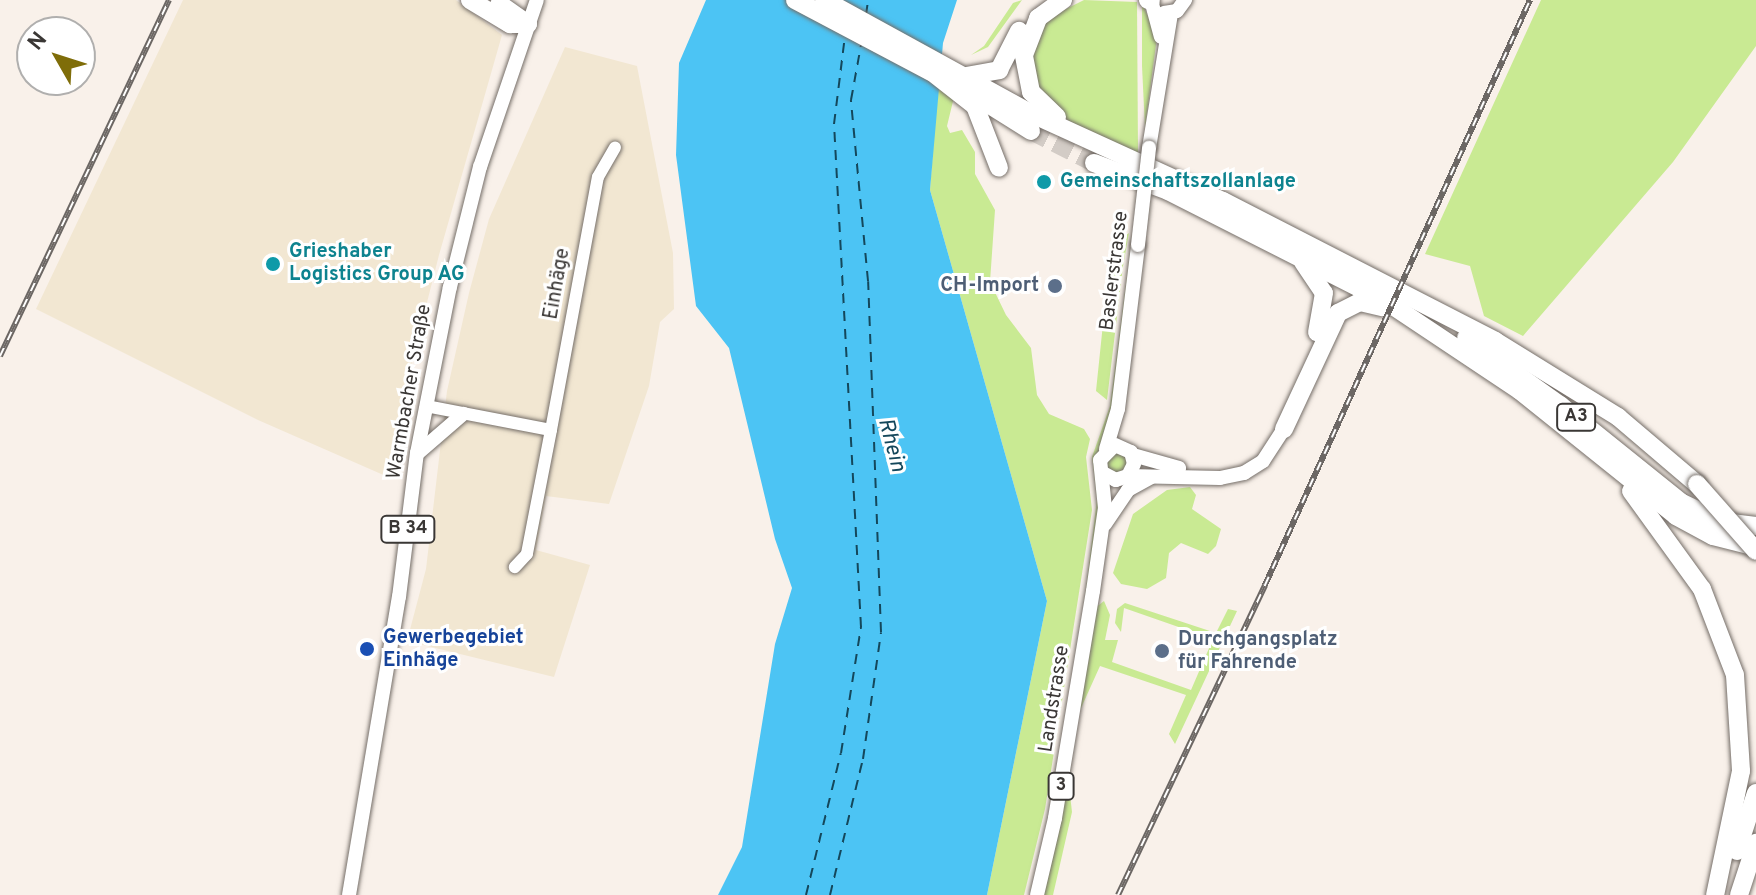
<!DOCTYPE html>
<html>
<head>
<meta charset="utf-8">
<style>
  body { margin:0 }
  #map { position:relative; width:1756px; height:895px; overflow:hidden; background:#f9f1ea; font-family:Overpass,sans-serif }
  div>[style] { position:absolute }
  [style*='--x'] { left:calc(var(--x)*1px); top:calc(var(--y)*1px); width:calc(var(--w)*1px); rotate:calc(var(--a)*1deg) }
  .commercial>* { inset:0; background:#f2e7d2 }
  .green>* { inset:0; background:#c9ea93 }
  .round { border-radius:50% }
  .water>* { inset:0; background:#4cc4f4 }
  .ferry>* { height:2px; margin-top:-1px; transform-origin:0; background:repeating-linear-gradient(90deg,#14475b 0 10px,transparent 0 18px) }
  .highway-tunnel>* { height:18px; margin-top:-9px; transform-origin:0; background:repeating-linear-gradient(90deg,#d3ccc6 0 18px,transparent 0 27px) }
  .roads { filter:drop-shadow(0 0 2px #756e68) drop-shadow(0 0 2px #756e68) }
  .minor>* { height:12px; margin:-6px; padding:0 6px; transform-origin:6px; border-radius:6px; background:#fff }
  .major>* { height:14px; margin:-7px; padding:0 7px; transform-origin:7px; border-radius:7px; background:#fff }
  .highway>* { height:18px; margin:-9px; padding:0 9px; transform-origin:9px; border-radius:9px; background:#fff }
  .rail>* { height:6px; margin-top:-3px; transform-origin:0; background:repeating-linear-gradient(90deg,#fff 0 9px,#6c6764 0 18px); box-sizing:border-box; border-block:2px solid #6c6764 }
  .bridges { filter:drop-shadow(0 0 2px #756e68) drop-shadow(0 0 2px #756e68) }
  .major-bridge>* { height:14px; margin:-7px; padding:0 7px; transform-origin:7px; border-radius:7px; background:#fff }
  .highway-bridge>* { height:18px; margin:-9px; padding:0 9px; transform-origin:9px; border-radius:9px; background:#fff }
  .dots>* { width:22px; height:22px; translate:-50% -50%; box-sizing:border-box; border:4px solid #fff; border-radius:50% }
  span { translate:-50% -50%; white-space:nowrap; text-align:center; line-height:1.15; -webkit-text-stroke:6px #fff; paint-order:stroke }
  .shield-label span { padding:2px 6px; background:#fff; border:2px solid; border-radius:6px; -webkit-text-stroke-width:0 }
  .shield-label { font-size:18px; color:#3a3735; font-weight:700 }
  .culture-label { font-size:20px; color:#0d838f; font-weight:700 }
  .left { translate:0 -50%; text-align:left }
  .street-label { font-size:20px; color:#3a3735 }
  .service-label { font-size:20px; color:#4e5e75; font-weight:700 }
  .right { translate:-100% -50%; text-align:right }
  .transit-label { font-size:20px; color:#164399; font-weight:700 }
  .water-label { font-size:22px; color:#14475b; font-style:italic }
  .north { position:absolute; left:16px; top:16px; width:80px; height:80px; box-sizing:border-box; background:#fff; border:2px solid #b0afae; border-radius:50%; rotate:309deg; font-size:22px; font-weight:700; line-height:32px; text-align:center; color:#3a3735 }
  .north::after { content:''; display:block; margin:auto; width:28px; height:36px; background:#7f6d09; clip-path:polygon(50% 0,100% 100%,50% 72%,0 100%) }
</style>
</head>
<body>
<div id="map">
  <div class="commercial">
    <i style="clip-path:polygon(183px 0,456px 0,502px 35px,439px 255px,397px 421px,388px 477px,258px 420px,36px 309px)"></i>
    <i style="clip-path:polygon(565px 47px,637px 66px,673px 253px,674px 309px,660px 322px,649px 386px,609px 504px,546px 496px,536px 550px,590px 565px,554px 677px,407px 641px,426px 569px,447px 391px,469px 293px,489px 219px)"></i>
  </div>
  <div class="green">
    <i style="clip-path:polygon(1022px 0,988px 47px,971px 55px,984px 46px,1013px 3px)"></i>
    <i style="clip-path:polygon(1084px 0,1137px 2px,1138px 154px,1070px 122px,1040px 96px,1030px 54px,1046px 19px)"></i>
    <i style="clip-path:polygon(1541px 0,1756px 0,1756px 46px,1673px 162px,1523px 336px,1484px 316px,1470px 266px,1425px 254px)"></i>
    <i style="clip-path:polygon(1142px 3px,1157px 37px,1145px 128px,1142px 66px)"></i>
    <i style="clip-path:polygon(938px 82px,955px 93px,947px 126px,950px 133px,962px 130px,975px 152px,975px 174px,995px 210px,990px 282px,1006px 315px,1031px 348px,1037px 395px,1049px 414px,1084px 429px,1090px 439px,1086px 457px,1092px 510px,1045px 809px,1024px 895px,987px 895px,1047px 601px,930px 190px)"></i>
    <i style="clip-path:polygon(1129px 233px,1123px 266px,1107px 400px,1096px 391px,1111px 247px)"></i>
    <i style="clip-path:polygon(1131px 246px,1111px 427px,1096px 456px,1102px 490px,1083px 614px,1097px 499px,1092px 457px,1110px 406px)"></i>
    <i class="round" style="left:1107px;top:453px;width:20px;height:20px"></i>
    <i style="clip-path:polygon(1190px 487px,1196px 495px,1192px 509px,1221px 529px,1216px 546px,1208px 554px,1181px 543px,1169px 553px,1166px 578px,1147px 589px,1121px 584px,1113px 573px,1133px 514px,1167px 490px)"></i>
    <i style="clip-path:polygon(1104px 601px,1110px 615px,1105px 640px,1118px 640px,1112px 662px,1191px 690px,1213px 639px,1124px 608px,1121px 632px,1115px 623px,1117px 609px,1125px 603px,1216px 633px,1228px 609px,1237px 611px,1175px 744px,1169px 734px,1186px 695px,1100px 666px,1077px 717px,1095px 608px)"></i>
    <i style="clip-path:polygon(1068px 778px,1072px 812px,1053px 895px,1043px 895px)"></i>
  </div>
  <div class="water">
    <i style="clip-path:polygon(706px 0,957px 0,943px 43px,930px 190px,1047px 601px,987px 895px,718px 895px,742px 847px,775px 644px,792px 588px,775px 539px,729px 348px,696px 306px,676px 155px,679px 63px)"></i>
  </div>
  <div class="ferry">
    <i style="--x:866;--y:15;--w:15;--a:-82"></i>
    <i style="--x:806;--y:895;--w:146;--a:-76.2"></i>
    <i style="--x:841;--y:753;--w:128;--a:-81"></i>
    <i style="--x:861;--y:627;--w:504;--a:-93.07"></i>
    <i style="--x:834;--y:124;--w:89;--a:-82.9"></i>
    <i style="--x:830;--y:895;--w:140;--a:-76.4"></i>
    <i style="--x:863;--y:759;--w:128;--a:-81.9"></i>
    <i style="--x:881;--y:632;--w:351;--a:-92.1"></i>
    <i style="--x:868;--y:281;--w:182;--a:-95.4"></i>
    <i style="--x:851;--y:100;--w:56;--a:-79.7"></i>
  </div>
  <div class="highway-tunnel">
    <i style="--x:1031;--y:131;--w:71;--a:26.9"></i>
  </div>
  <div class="roads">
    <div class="minor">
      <i style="--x:426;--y:406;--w:127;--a:10.9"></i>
      <i style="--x:551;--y:430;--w:126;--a:101"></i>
      <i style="--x:527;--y:554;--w:18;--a:133"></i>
      <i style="--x:551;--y:430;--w:257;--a:-79.5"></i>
      <i style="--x:598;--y:177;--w:34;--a:-60"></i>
    </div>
    <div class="major">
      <i style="--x:1151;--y:0;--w:38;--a:75"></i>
      <i style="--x:1164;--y:13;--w:13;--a:-9"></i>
      <i style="--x:1177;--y:11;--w:14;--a:-54"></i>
      <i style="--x:1149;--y:148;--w:137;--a:-80.7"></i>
      <i style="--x:1106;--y:449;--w:42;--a:-73.3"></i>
      <i style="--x:1118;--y:409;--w:165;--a:-83"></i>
      <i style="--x:418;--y:453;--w:60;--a:-40.9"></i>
      <i style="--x:1133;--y:455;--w:48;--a:15.8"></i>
      <i style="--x:1128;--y:476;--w:92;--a:1.2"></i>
      <i style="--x:1220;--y:478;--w:25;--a:-12"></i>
      <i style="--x:1244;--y:473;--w:22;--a:-32"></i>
      <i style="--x:1263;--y:461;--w:38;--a:-57"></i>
      <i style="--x:1105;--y:524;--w:41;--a:-55.9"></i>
      <i style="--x:1128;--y:490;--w:26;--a:-29"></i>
      <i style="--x:349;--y:895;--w:302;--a:-80.5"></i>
      <i style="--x:399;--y:597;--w:145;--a:-82.9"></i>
      <i style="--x:417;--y:453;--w:169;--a:-78.8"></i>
      <i style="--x:450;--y:287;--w:124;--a:-76"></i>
      <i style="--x:480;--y:167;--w:176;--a:-71.2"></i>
      <i style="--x:1037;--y:895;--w:79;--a:-76.8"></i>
      <i style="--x:1055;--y:818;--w:230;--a:-80.5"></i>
      <i style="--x:1093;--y:591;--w:84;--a:-81.8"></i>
      <i style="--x:1105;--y:508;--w:48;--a:-95.9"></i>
      <i style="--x:1100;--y:460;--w:21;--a:-45"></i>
      <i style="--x:1115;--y:445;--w:17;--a:24"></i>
      <i style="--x:1131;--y:452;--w:12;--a:76"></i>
      <i style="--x:1134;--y:464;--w:13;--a:117"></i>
      <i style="--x:1128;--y:476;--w:13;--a:162"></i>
      <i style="--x:1116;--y:480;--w:15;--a:-152"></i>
    </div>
    <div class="highway">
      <i style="--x:470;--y:0;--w:47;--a:31"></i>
      <i style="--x:510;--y:24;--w:18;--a:0"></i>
      <i style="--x:528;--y:24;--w:35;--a:-145"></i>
      <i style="--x:795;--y:0;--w:154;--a:27.9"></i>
      <i style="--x:824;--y:0;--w:237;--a:28.7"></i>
      <i style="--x:1032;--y:114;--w:210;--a:24.5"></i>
      <i style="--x:1223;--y:201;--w:306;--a:27.2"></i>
      <i style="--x:1495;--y:341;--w:145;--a:31.7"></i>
      <i style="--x:1618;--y:417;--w:104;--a:40.3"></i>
      <i style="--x:1148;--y:0;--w:3;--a:18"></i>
      <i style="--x:933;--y:73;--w:53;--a:38.2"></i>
      <i style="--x:975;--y:106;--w:66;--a:68.8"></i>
      <i style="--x:966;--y:76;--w:34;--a:-10"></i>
      <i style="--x:999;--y:70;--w:44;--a:-62.9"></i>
      <i style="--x:964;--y:89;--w:79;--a:32.1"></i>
      <i style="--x:1057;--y:117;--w:36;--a:-136"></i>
      <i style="--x:1031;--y:92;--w:38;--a:-101"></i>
      <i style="--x:1024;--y:55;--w:40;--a:-69"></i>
      <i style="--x:1038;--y:18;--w:31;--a:-36"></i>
      <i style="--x:1094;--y:163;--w:79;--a:20.7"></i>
      <i style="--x:1168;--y:191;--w:246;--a:26.9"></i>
      <i style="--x:1387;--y:302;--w:159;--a:33.7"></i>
      <i style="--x:1519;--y:390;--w:201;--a:38.7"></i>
      <i style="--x:1676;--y:516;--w:42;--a:28.4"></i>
      <i style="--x:1713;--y:536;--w:44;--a:14.3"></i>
      <i style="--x:1303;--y:262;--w:37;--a:56"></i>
      <i style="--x:1324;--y:293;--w:40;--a:100"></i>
      <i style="--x:1466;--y:338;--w:115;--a:35.5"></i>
      <i style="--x:1560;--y:405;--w:156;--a:38.8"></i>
      <i style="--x:1682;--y:503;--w:45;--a:24.9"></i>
      <i style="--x:1723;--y:522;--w:33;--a:7"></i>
      <i style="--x:1284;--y:429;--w:128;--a:-65"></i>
      <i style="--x:1338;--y:313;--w:25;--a:-27"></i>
      <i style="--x:1360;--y:302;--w:23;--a:13"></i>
      <i style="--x:1631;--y:491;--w:121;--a:54.1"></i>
      <i style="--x:1702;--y:589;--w:92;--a:69"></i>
      <i style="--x:1735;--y:675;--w:96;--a:86.4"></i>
      <i style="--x:1741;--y:771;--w:127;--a:101.8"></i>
      <i style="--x:1737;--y:851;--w:61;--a:-71.9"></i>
      <i style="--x:1739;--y:895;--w:55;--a:-71.9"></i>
    </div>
  </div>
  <div class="rail">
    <i style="--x:0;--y:356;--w:394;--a:-64.6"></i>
    <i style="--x:1118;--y:895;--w:343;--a:-64.6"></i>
    <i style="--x:1265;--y:585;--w:642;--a:-65.63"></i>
  </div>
  <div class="bridges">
    <div class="major-bridge">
      <i style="--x:1138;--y:245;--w:98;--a:-83.5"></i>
    </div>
    <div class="highway-bridge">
      <i style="--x:1697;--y:484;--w:89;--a:48.6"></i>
    </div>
  </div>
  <div class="dots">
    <i style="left:1044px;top:182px;background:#0f9aa8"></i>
    <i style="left:273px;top:264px;background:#0f9aa8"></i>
    <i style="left:1055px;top:286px;background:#5c6f8a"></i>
    <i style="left:367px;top:649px;background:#1a4fb4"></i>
    <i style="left:1162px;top:651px;background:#5c6f8a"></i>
  </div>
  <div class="shield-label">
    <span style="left:1576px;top:417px">A3</span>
    <span style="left:408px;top:529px">B 34</span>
    <span style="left:1061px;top:786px">3</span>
  </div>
  <div class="culture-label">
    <span class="left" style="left:1060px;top:182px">Gemeinschaftszollanlage</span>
    <span class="left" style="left:289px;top:264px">Grieshaber<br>Logistics Group AG</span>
  </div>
  <div class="street-label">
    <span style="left:1115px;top:271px;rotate:-83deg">Baslerstrasse</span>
    <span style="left:558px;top:284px;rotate:-80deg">Einhäge</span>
    <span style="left:410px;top:392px;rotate:-80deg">Warmbacher Straße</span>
    <span style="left:1055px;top:699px;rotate:-81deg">Landstrasse</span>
  </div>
  <div class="service-label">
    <span class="right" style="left:1039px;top:286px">CH-Import</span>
    <span class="left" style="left:1178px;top:652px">Durchgangsplatz<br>für Fahrende</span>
  </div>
  <div class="transit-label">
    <span class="left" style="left:383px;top:650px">Gewerbegebiet<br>Einhäge</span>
  </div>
  <div class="water-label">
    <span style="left:891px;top:445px;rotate:75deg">Rhein</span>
  </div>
  <div class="north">N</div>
</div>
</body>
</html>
